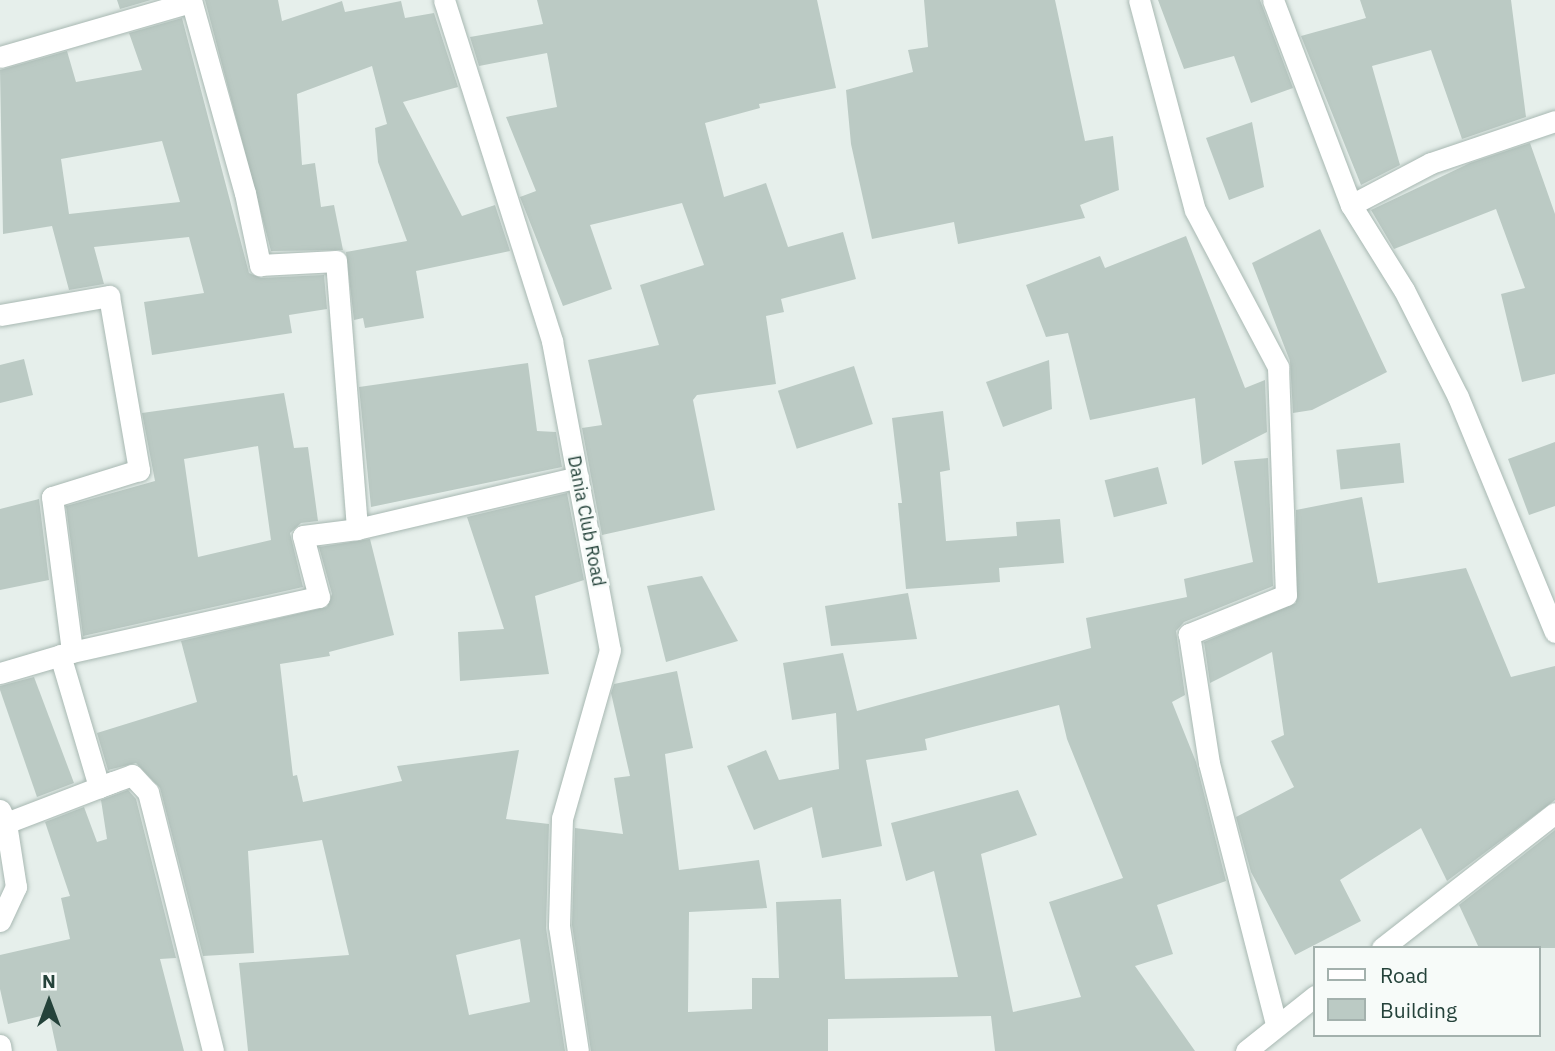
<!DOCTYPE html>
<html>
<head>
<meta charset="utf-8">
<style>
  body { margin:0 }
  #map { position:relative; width:1555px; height:1051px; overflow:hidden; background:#e6efeb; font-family:"IBM Plex Sans",sans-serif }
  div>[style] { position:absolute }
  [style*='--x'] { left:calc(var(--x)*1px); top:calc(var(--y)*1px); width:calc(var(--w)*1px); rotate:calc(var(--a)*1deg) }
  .building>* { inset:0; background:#bbcac4; transform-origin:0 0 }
  .roads { filter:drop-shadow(0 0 2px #a8b8b2) drop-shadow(0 0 2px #a8b8b2) }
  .street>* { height:21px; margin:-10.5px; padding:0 10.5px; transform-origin:10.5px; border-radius:10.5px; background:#fff }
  span { translate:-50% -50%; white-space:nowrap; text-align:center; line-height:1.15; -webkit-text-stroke:6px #f7fbf9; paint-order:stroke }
  .street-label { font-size:18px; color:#24423a }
  .legend { position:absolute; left:1313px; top:946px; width:228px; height:91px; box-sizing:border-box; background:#f7fbf9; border:2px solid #a3b1ad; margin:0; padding:9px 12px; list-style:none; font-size:21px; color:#24423a }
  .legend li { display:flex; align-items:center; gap:14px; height:35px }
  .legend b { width:35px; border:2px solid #a3b1ad }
  .north { position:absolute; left:14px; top:967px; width:70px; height:70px; -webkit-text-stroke:5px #f7fbf9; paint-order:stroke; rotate:0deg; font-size:19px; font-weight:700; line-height:28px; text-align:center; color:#24423a }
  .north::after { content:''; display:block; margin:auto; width:24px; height:32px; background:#24423a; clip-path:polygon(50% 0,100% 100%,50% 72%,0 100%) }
</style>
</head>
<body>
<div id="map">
  <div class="building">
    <i style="clip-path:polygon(117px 0,151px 0,120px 9px)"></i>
    <i style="clip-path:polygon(205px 0,278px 0,282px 21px,342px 1px,345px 12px,401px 1px,405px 18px,434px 13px,458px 87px,403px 102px,462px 216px,495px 205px,510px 251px,416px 271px,424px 318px,365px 328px,363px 318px,354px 320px,346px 252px,407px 241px,378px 162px,375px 128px,387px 124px,372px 66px,297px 94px,302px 165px,315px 163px,321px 207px,334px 205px,343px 250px,271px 251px)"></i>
    <i style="clip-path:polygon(537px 0,817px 0,836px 88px,759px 104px,760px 108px,705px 123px,724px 197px,766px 183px,788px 247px,843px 232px,856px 279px,781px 299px,784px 312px,766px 316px,776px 384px,697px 395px,693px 400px,715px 510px,602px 535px,582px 428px,602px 425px,588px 360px,659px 345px,640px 285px,704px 265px,682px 203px,590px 225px,612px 289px,563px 306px,520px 197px,536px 191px,506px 117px,557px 107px,547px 53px,479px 66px,470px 37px,543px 24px)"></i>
    <i style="clip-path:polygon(924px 0,1055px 0,1085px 141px,1113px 136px,1119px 190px,1080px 205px,1085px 218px,958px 244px,954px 222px,872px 239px,851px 144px,846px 90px,913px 72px,908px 50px,928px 47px)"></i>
    <i style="clip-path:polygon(1158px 0,1260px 0,1293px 88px,1251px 103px,1234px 56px,1184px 69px)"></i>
    <i style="clip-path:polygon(1360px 0,1511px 0,1526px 117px,1462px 139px,1431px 50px,1372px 66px,1400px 165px,1361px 185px,1301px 36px,1366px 18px)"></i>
    <i style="clip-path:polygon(evenodd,182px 18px,249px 273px,261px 278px,324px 275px,327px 309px,289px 315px,292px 333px,152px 355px,144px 302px,204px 293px,189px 237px,94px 247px,104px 284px,69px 290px,52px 226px,3px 234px,0 70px,67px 51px,76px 82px,142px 70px,129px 33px,182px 18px,162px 141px,180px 202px,69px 214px,61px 159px,162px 141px)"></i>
    <i style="clip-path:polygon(1252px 122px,1264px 187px,1229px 200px,1206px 138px)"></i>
    <i style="clip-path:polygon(1530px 143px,1555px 214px,1555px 374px,1522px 382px,1501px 294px,1525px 288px,1496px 209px,1394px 249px,1371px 210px,1470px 163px)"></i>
    <i style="clip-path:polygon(1320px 229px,1387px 372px,1312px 410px,1293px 413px,1290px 361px,1252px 263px)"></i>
    <i style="clip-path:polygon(1186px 236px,1245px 388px,1265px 380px,1267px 432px,1202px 465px,1195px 398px,1090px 420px,1068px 333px,1046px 337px,1026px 285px,1100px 256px,1105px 268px)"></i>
    <i style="clip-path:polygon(24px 359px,33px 395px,0 403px,0 365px)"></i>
    <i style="clip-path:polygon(1049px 360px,1052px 409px,1003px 427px,986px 382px)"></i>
    <i style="clip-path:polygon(528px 363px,537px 431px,556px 432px,562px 467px,371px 507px,359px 387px)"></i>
    <i style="left:854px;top:366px;width:61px;height:80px;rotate:72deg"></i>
    <i style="clip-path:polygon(evenodd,284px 393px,294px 448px,308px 447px,318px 521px,301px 523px,290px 533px,303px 587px,83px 636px,66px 506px,155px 481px,142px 413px,284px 393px,258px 446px,271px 540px,198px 557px,184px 459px,258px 446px)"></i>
    <i style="clip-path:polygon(943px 411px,950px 470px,940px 472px,946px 541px,1017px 536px,1016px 522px,1060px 519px,1064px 563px,999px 568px,1000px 582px,906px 589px,898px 503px,902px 503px,892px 418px)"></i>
    <i style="clip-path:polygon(1555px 442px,1555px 506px,1529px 515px,1508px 459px)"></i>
    <i style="left:1400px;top:443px;width:40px;height:64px;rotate:84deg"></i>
    <i style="clip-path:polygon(1268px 458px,1273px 586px,1184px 622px,1176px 631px,1185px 695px,1172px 702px,1196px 762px,1226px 881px,1157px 905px,1173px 954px,1135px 966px,1195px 1051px,995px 1051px,991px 1016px,828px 1019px,828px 1051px,591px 1051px,572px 925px,575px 828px,623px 834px,614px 778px,630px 776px,611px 693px,614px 684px,677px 671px,693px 748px,665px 754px,679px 870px,759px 860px,767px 908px,689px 912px,688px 1012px,752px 1009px,752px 978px,779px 978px,776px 902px,841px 899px,845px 979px,958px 977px,934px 871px,906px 881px,891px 823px,1018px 790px,1037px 835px,981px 854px,1013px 1012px,1081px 997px,1049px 902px,1123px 878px,1067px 739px,1059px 705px,925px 739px,927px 750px,866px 760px,882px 846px,822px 858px,812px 807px,754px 830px,727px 766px,766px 750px,779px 780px,839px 769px,836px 713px,792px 720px,783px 663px,843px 653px,857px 711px,1091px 648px,1086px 618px,1187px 597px,1184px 579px,1253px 562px,1234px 461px)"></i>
    <i style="left:1158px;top:467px;width:38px;height:55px;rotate:76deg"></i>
    <i style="clip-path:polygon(567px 493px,584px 580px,535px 596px,549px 674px,460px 681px,458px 632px,504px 629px,467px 517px)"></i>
    <i style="clip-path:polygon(1362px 497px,1378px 583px,1466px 568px,1511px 677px,1555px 666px,1555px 800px,1447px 881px,1421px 828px,1340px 880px,1361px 921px,1295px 955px,1251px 872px,1236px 817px,1294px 787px,1271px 741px,1284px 735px,1272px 652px,1210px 683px,1204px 642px,1296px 603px,1296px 510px)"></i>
    <i style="clip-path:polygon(39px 499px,49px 580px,0 590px,0 509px)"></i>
    <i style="clip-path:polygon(evenodd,370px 539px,394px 635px,329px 652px,330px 656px,280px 664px,293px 776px,297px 775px,303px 802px,402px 781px,397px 766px,519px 750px,506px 819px,549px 824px,546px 928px,565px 1051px,248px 1051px,239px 963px,349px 955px,322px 840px,248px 851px,254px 953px,203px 956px,160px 788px,136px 763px,108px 770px,97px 733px,197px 702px,181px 641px,327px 607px,332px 594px,319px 547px,370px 539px,520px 939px,530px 1002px,469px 1015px,456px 955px,520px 939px)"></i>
    <i style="clip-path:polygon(702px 576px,738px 641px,666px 662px,647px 586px)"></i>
    <i style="clip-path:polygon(908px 593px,917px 639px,831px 646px,825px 606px)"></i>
    <i style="clip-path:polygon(34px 677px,74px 783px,37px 797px,0 690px,0 686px)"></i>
    <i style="clip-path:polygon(128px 790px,136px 799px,176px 958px,160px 959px,184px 1051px,57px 1051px,49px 1014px,8px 1024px,0 989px,0 955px,70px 939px,61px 898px,70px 896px,45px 822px,84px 807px,97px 842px,107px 839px,101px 800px)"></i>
    <i style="clip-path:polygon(1555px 830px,1555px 948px,1479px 948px,1459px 905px)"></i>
  </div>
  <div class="roads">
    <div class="street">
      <i style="--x:191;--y:0;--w:200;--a:74.4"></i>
      <i style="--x:245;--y:193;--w:74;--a:78.2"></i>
      <i style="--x:260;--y:265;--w:76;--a:-3"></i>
      <i style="--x:336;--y:261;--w:269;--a:85.5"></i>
      <i style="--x:444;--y:0;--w:358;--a:72.4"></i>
      <i style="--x:552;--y:341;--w:314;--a:79.4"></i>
      <i style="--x:610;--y:650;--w:175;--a:105.9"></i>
      <i style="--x:562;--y:818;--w:108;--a:91.6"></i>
      <i style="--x:559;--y:926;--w:126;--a:81.4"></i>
      <i style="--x:1139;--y:0;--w:217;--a:75.1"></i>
      <i style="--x:1195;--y:210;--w:178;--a:62.1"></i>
      <i style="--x:1278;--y:367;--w:228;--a:88"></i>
      <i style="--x:1286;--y:595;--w:105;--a:158.1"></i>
      <i style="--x:1189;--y:634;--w:131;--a:81.2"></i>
      <i style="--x:1209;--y:763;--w:269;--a:75.6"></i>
      <i style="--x:1273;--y:0;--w:219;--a:69.2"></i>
      <i style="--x:1351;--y:205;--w:100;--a:58.1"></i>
      <i style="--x:1404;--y:290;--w:120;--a:63.2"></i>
      <i style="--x:1458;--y:397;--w:254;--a:67.6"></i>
      <i style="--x:0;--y:57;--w:199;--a:-16.1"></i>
      <i style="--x:1351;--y:205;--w:90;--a:-27.7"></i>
      <i style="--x:1431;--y:163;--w:131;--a:-18.7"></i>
      <i style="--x:0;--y:315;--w:111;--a:-9.9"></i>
      <i style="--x:109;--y:296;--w:177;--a:80.2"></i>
      <i style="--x:139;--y:470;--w:91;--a:162.8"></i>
      <i style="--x:52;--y:497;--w:156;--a:82.6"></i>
      <i style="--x:72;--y:652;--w:253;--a:-12.6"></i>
      <i style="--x:319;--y:597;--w:63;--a:-104.7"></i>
      <i style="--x:303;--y:536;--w:54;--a:-7.4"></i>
      <i style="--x:357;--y:529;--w:227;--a:-13.2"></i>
      <i style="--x:60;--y:655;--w:138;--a:73.5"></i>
      <i style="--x:99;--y:787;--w:35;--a:-20"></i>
      <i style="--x:132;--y:775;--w:23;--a:47"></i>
      <i style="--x:148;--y:792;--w:267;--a:75.9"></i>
      <i style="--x:0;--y:673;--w:75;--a:-16.3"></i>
      <i style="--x:0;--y:810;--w:14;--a:65"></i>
      <i style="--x:6;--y:823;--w:115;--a:-21"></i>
      <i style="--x:0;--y:921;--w:38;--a:-65"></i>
      <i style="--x:16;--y:887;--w:65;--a:-98.9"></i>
      <i style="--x:1382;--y:948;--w:219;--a:-38"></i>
      <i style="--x:0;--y:1045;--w:6;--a:81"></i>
      <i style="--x:1246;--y:1051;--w:88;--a:-38.6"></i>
    </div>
  </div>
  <div class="street-label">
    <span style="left:586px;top:521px;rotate:79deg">Dania Club Road</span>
  </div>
  <ul class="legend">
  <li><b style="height:9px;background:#fff"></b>Road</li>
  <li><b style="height:19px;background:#bbcac4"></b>Building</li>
  </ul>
  <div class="north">N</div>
</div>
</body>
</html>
